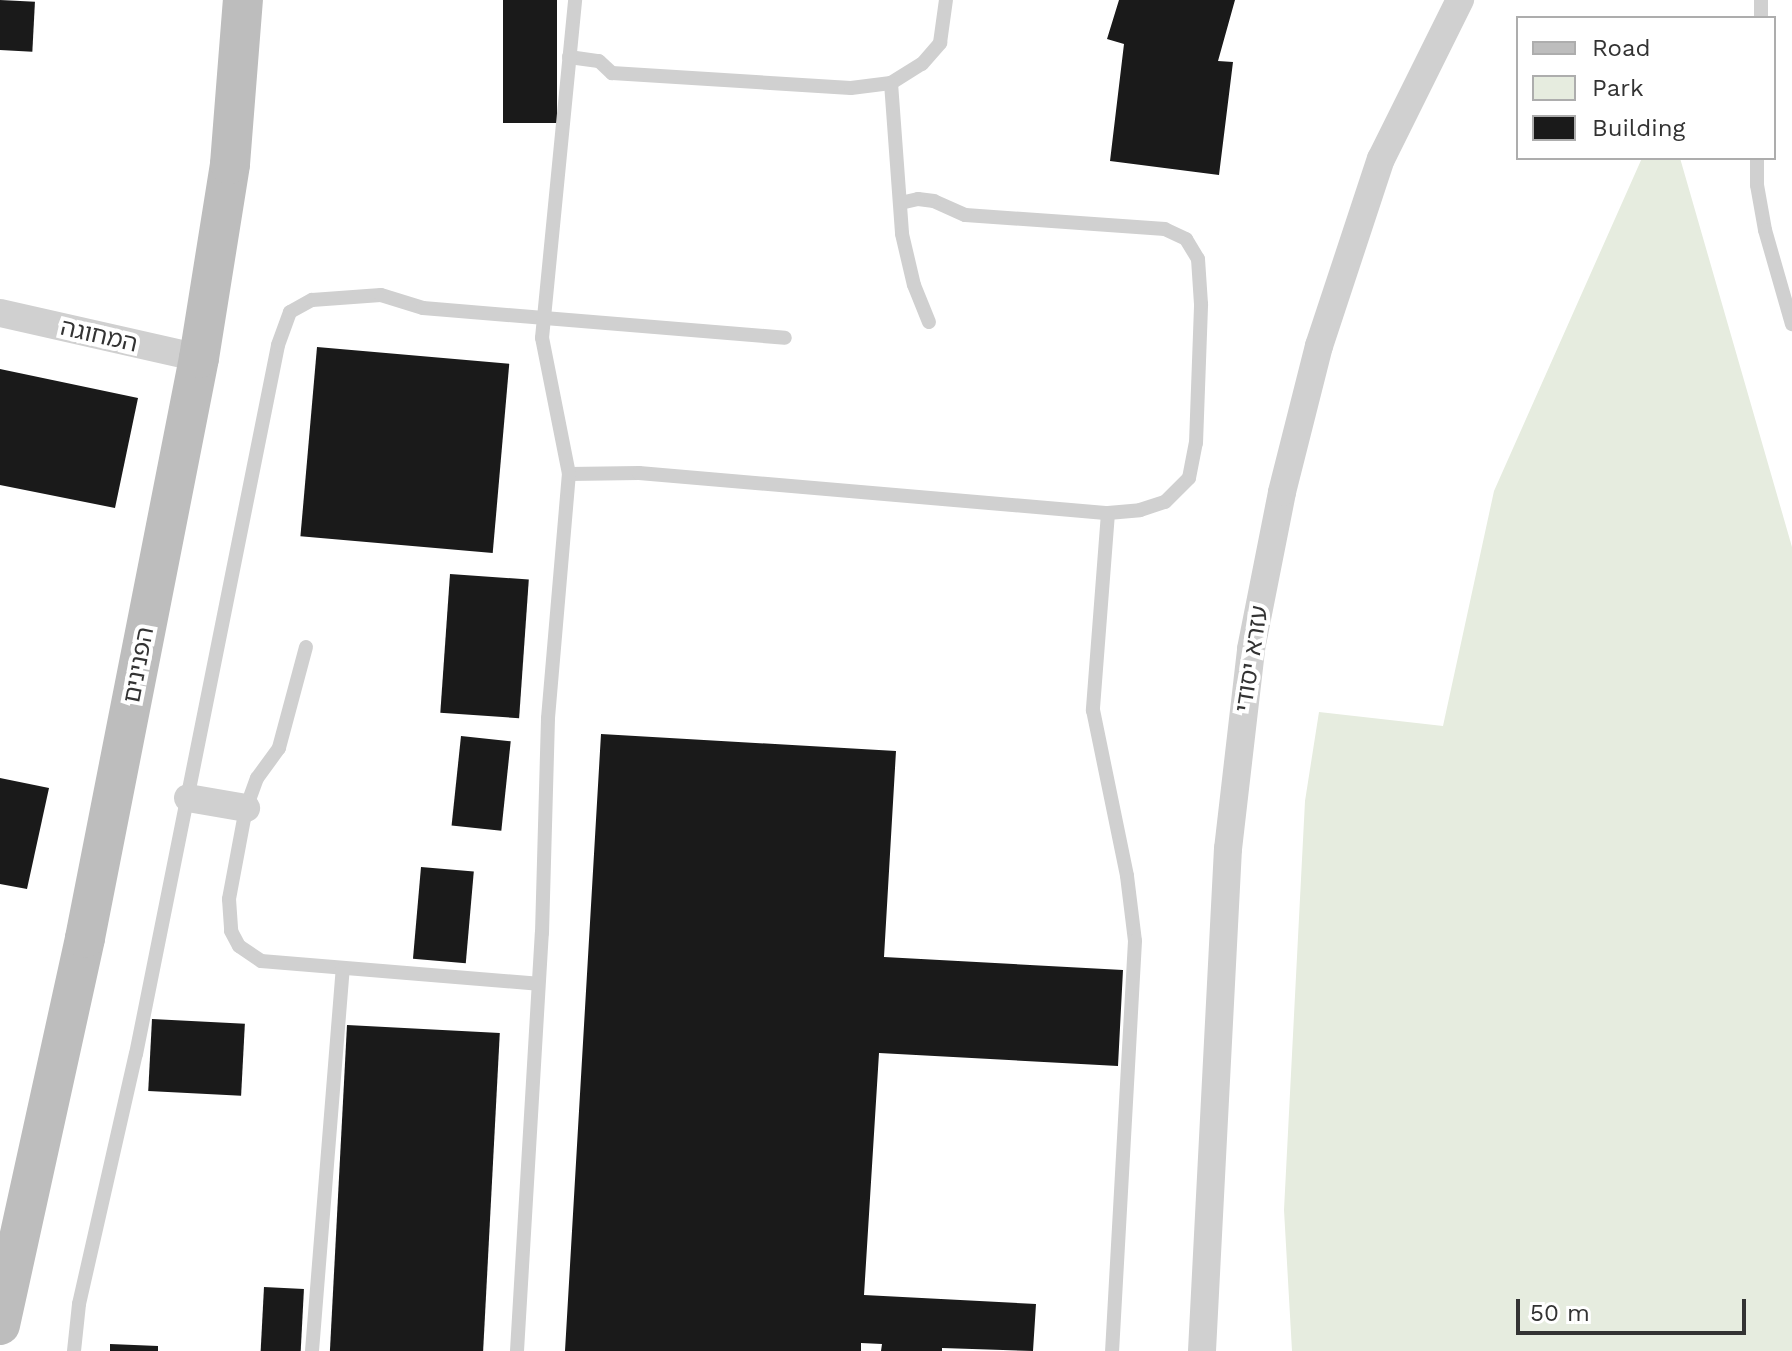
<!DOCTYPE html>
<html>
<head>
<meta charset="utf-8">
<style>
  body { margin:0 }
  #map { position:relative; width:1792px; height:1351px; overflow:hidden; background:#fff; font-family:"Work Sans","Noto Sans Hebrew",sans-serif }
  div>[style] { position:absolute }
  [style*='--x'] { left:calc(var(--x)*1px); top:calc(var(--y)*1px); width:calc(var(--w)*1px); rotate:calc(var(--a)*1deg) }
  .green>* { inset:0; background:#e6ecdf }
  .building>* { inset:0; background:#1a1a1a; transform-origin:0 0 }
  .lane>* { height:14px; margin:-7px; padding:0 7px; transform-origin:7px; border-radius:7px; background:#d0d0d0 }
  .street>* { height:28px; margin:-14px; padding:0 14px; transform-origin:14px; border-radius:14px; background:#d0d0d0 }
  .secondary>* { height:40px; margin:-20px; padding:0 20px; transform-origin:20px; border-radius:20px; background:#bdbdbd }
  span { translate:-50% -50%; white-space:nowrap; text-align:center; line-height:1.15; -webkit-text-stroke:8px #fff; paint-order:stroke }
  .street-label { font-size:24px; color:#333 }
  .legend { position:absolute; left:1516px; top:16px; width:260px; height:144px; box-sizing:border-box; background:#fff; border:2px solid #adadad; margin:0; padding:10px 14px; list-style:none; font-size:24px; color:#333 }
  .legend li { display:flex; align-items:center; gap:16px; height:40px }
  .legend b { width:40px; border:2px solid #adadad }
  .scale { position:absolute; left:1516px; top:1299px; width:230px; height:36px; box-sizing:border-box; border:4px solid #333; border-top:0; padding-left:10px; font-size:24px; line-height:28px; white-space:nowrap; color:#333; -webkit-text-stroke:6px #fff; paint-order:stroke }
</style>
</head>
<body>
<div id="map">
  <div class="green">
    <i style="clip-path:polygon(1642px 158px,1680px 158px,1792px 547px,1792px 1351px,1292px 1351px,1284px 1210px,1305px 801px,1319px 712px,1443px 726px,1494px 491px)"></i>
  </div>
  <div class="building">
    <i style="left:0;top:0;width:35px;height:50px;rotate:3deg"></i>
    <i style="left:503px;top:0;width:54px;height:123px"></i>
    <i style="clip-path:polygon(1119px 0,1235px 0,1218px 61px,1233px 62px,1219px 175px,1110px 161px,1124px 44px,1107px 39px)"></i>
    <i style="left:317px;top:347px;width:193px;height:190px;rotate:5deg"></i>
    <i style="clip-path:polygon(0 369px,138px 398px,115px 508px,0 485px)"></i>
    <i style="left:450px;top:574px;width:79px;height:139px;rotate:4deg"></i>
    <i style="clip-path:polygon(601px 734px,896px 751px,884px 957px,1123px 970px,1118px 1066px,879px 1053px,864px 1295px,1036px 1304px,1033px 1351px,942px 1348px,942px 1351px,881px 1351px,882px 1344px,861px 1343px,861px 1351px,565px 1351px)"></i>
    <i style="left:461px;top:736px;width:50px;height:90px;rotate:6deg"></i>
    <i style="clip-path:polygon(0 778px,49px 788px,27px 889px,0 884px)"></i>
    <i style="left:421px;top:867px;width:53px;height:92px;rotate:5deg"></i>
    <i style="left:152px;top:1019px;width:93px;height:72px;rotate:3deg"></i>
    <i style="left:347px;top:1025px;width:153px;height:327px;rotate:3deg"></i>
    <i style="left:264px;top:1287px;width:40px;height:64px;rotate:3deg"></i>
    <i style="clip-path:polygon(110px 1344px,158px 1346px,158px 1351px,110px 1351px)"></i>
  </div>
  <div class="lane">
    <i style="--x:1761;--y:18;--w:18;--a:-90"></i>
    <i style="--x:569;--y:57;--w:30;--a:8"></i>
    <i style="--x:599;--y:61;--w:18;--a:43"></i>
    <i style="--x:612;--y:73;--w:239;--a:3.6"></i>
    <i style="--x:851;--y:88;--w:40;--a:-7.1"></i>
    <i style="--x:891;--y:83;--w:36;--a:-32"></i>
    <i style="--x:922;--y:64;--w:28;--a:-49"></i>
    <i style="--x:940;--y:43;--w:43;--a:-82.1"></i>
    <i style="--x:891;--y:83;--w:151;--a:85.8"></i>
    <i style="--x:902;--y:234;--w:52;--a:76.8"></i>
    <i style="--x:914;--y:285;--w:40;--a:68"></i>
    <i style="--x:1757;--y:158;--w:27;--a:90"></i>
    <i style="--x:1757;--y:185;--w:46;--a:79.9"></i>
    <i style="--x:1765;--y:230;--w:98;--a:74"></i>
    <i style="--x:569;--y:474;--w:70;--a:-0.8"></i>
    <i style="--x:639;--y:473;--w:471;--a:4.9"></i>
    <i style="--x:1108;--y:513;--w:32;--a:-5"></i>
    <i style="--x:1140;--y:510;--w:26;--a:-18"></i>
    <i style="--x:1165;--y:502;--w:34;--a:-45"></i>
    <i style="--x:1189;--y:478;--w:36;--a:-79"></i>
    <i style="--x:1196;--y:443;--w:139;--a:-87.9"></i>
    <i style="--x:1201;--y:304;--w:45;--a:-93.8"></i>
    <i style="--x:1198;--y:259;--w:23;--a:-121"></i>
    <i style="--x:1186;--y:239;--w:23;--a:-155"></i>
    <i style="--x:1165;--y:229;--w:200;--a:-176"></i>
    <i style="--x:965;--y:215;--w:34;--a:-156"></i>
    <i style="--x:934;--y:201;--w:16;--a:-173"></i>
    <i style="--x:918;--y:199;--w:18;--a:167"></i>
    <i style="--x:1108;--y:513;--w:198;--a:94.4"></i>
    <i style="--x:1093;--y:710;--w:169;--a:78.4"></i>
    <i style="--x:1127;--y:876;--w:65;--a:83"></i>
    <i style="--x:1135;--y:941;--w:411;--a:93.2"></i>
    <i style="--x:306;--y:647;--w:105;--a:105"></i>
    <i style="--x:279;--y:748;--w:37;--a:126"></i>
    <i style="--x:257;--y:778;--w:32;--a:110"></i>
    <i style="--x:246;--y:808;--w:93;--a:100.6"></i>
    <i style="--x:229;--y:899;--w:32;--a:86"></i>
    <i style="--x:231;--y:931;--w:17;--a:62"></i>
    <i style="--x:239;--y:946;--w:27;--a:34"></i>
    <i style="--x:261;--y:961;--w:278;--a:4.7"></i>
    <i style="--x:74;--y:1351;--w:47;--a:-83.9"></i>
    <i style="--x:79;--y:1304;--w:256;--a:-77.2"></i>
    <i style="--x:136;--y:1054;--w:723;--a:-78.67"></i>
    <i style="--x:278;--y:345;--w:35;--a:-70"></i>
    <i style="--x:290;--y:312;--w:25;--a:-29"></i>
    <i style="--x:312;--y:300;--w:69;--a:-4.1"></i>
    <i style="--x:381;--y:295;--w:44;--a:17.2"></i>
    <i style="--x:423;--y:308;--w:363;--a:4.7"></i>
    <i style="--x:312;--y:1351;--w:384;--a:-85.4"></i>
    <i style="--x:517;--y:1351;--w:419;--a:-86.6"></i>
    <i style="--x:542;--y:933;--w:215;--a:-88.4"></i>
    <i style="--x:548;--y:718;--w:245;--a:-85.1"></i>
    <i style="--x:569;--y:474;--w:139;--a:-101.2"></i>
    <i style="--x:542;--y:338;--w:340;--a:-84.4"></i>
  </div>
  <div class="street">
    <i style="--x:0;--y:313;--w:204;--a:12.7"></i>
    <i style="--x:188;--y:798;--w:59;--a:9.8"></i>
    <i style="--x:1202;--y:1351;--w:503;--a:-87.04"></i>
    <i style="--x:1228;--y:849;--w:201;--a:-83.4"></i>
    <i style="--x:1251;--y:649;--w:160;--a:-78.8"></i>
    <i style="--x:1282;--y:492;--w:151;--a:-75.8"></i>
    <i style="--x:1319;--y:346;--w:197;--a:-71.7"></i>
    <i style="--x:1381;--y:159;--w:178;--a:-63.6"></i>
  </div>
  <div class="secondary">
    <i style="--x:0;--y:1325;--w:396;--a:-77.6"></i>
    <i style="--x:85;--y:938;--w:591;--a:-78.88"></i>
    <i style="--x:199;--y:358;--w:196;--a:-80.9"></i>
    <i style="--x:230;--y:164;--w:165;--a:-85.5"></i>
  </div>
  <div class="street-label">
    <span style="left:99px;top:336px;rotate:13deg">המחוגה</span>
    <span style="left:1252px;top:659px;rotate:-81deg">עזרא יסודי</span>
    <span style="left:139px;top:665px;rotate:-79deg">הפנינים</span>
  </div>
  <ul class="legend">
  <li><b style="height:10px;background:#bdbdbd"></b>Road</li>
  <li><b style="height:22px;background:#e6ecdf"></b>Park</li>
  <li><b style="height:22px;background:#1a1a1a"></b>Building</li>
  </ul>
  <div class="scale">50 m</div>
</div>
</body>
</html>
